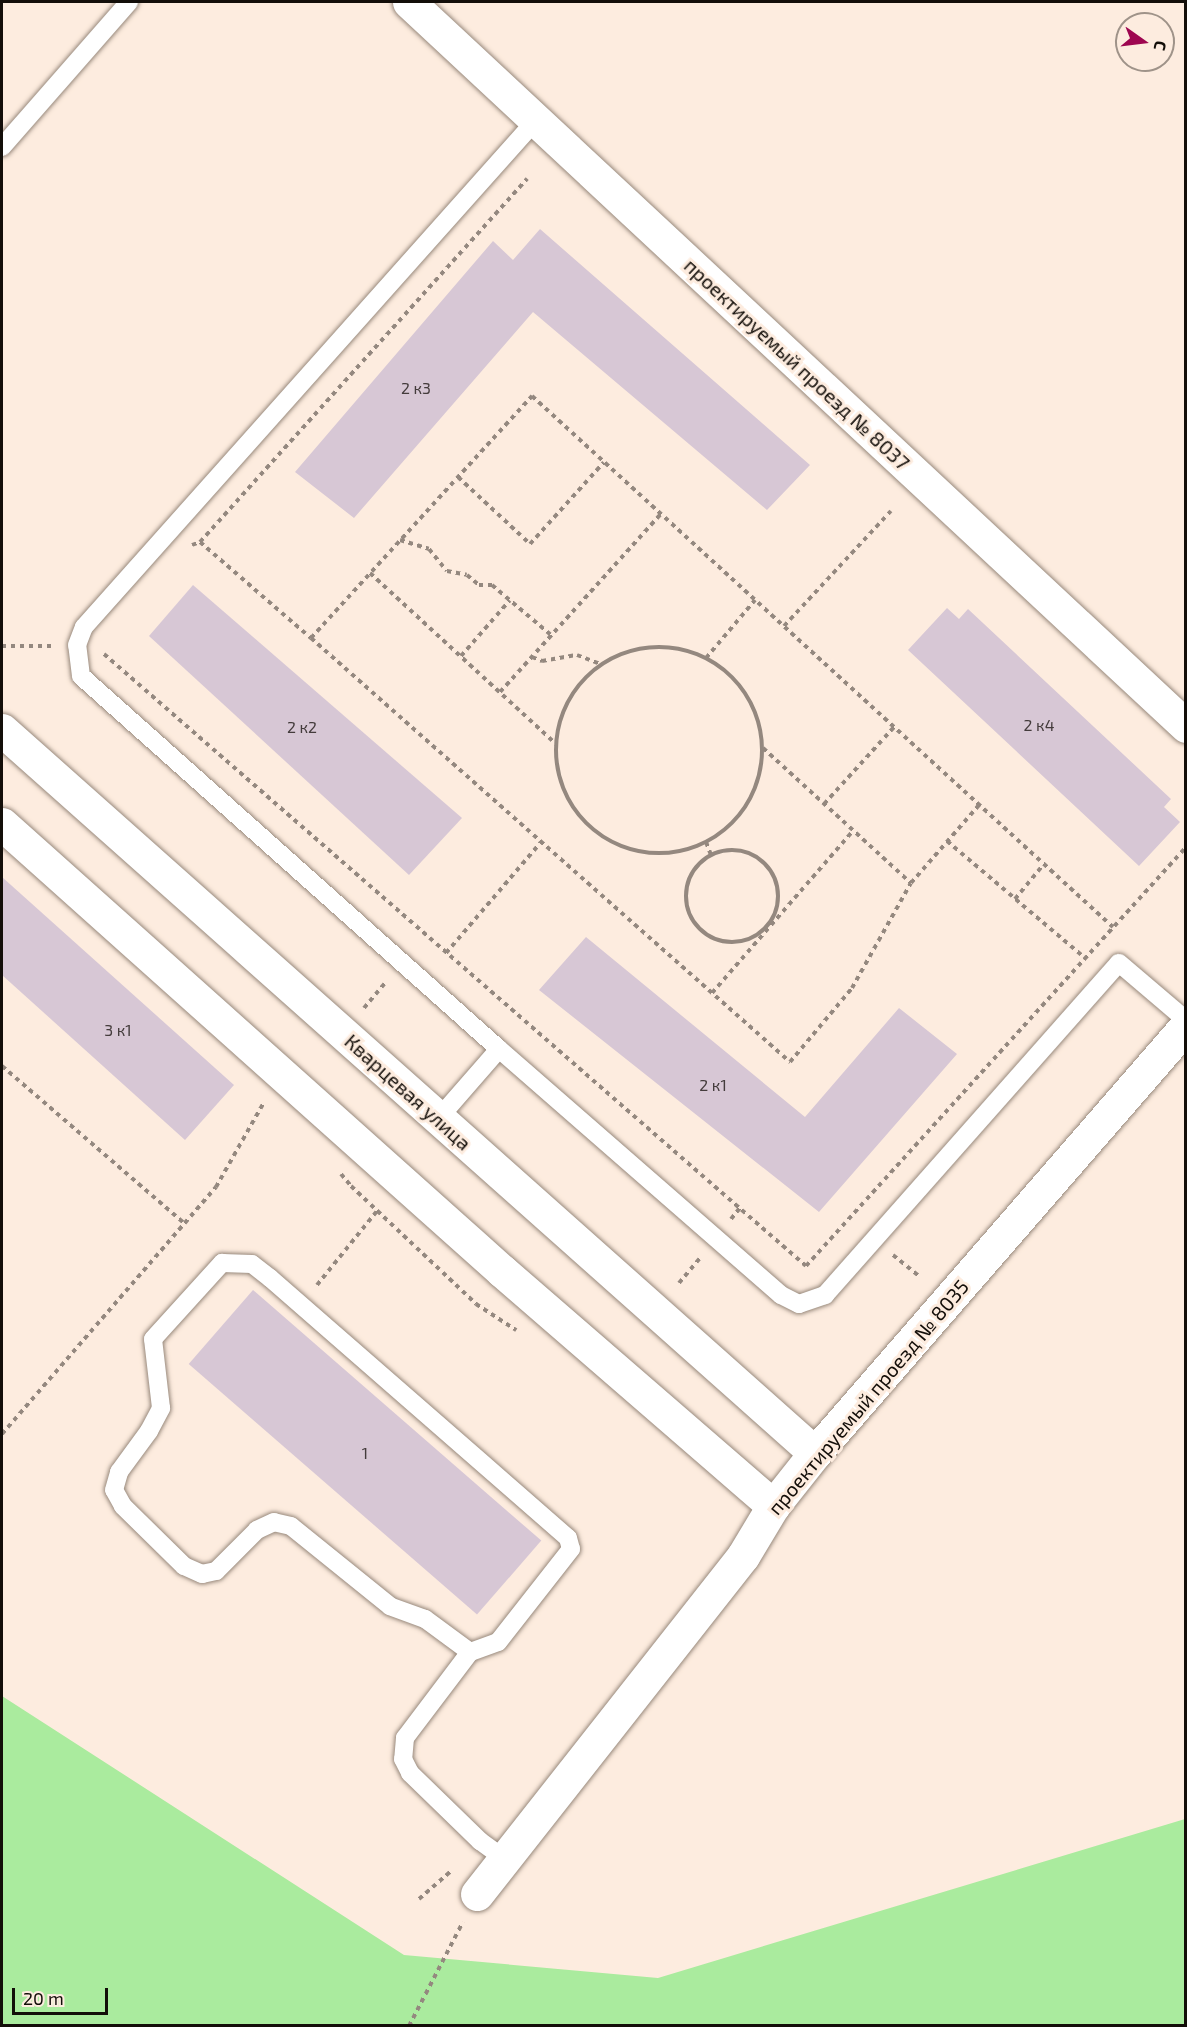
<!DOCTYPE html>
<html>
<head>
<meta charset="utf-8">
<style>
  body { margin:0 }
  #map { position:relative; width:1187px; height:2027px; overflow:hidden; background:#fdecdf; font-family:"Exo 2",sans-serif }
  div>[style] { position:absolute }
  [style*='--x'] { left:calc(var(--x)*1px); top:calc(var(--y)*1px); width:calc(var(--w)*1px); rotate:calc(var(--a)*1deg) }
  .green>* { inset:0; background:#aaeb9e }
  .building>* { inset:0; background:#d7c7d5; transform-origin:0 0 }
  .path>* { height:4px; margin-top:-2px; transform-origin:0; background:repeating-linear-gradient(90deg,#94887f 0 4.5px,transparent 0 9px) }
  .path>.ring { margin:-2px; padding:0; box-sizing:content-box; background:none; border:4px solid #94887f; border-radius:50% }
  .roads { filter:drop-shadow(0 0 2px #98897c) drop-shadow(0 0 2px #98897c) }
  .lane>* { height:18px; margin:-9px; padding:0 9px; transform-origin:9px; border-radius:9px; background:#fff }
  .street>* { height:33px; margin:-16.5px; padding:0 16.5px; transform-origin:16.5px; border-radius:16.5px; background:#fff }
  span { translate:-50% -50%; white-space:nowrap; text-align:center; line-height:1.15; -webkit-text-stroke:6px #fdecdf; paint-order:stroke }
  .number-label { font-size:16px; color:#443c3c }
  .number-label span { -webkit-text-stroke-width:0 }
  .street-label { font-size:20px; color:#130e09 }
  .frame { position:absolute; inset:0; border:3px solid #130e09; pointer-events:none }
  .north { position:absolute; left:1115px; top:12px; width:60px; height:60px; box-sizing:border-box; background:#fdecdf; border:2px solid #9f9389; border-radius:50%; rotate:104deg; font-size:16px; font-weight:700; line-height:24px; text-align:center; color:#130e09 }
  .north::after { content:''; display:block; margin:auto; width:21px; height:27px; background:#9e0650; clip-path:polygon(50% 0,100% 100%,50% 72%,0 100%) }
  .scale { position:absolute; left:12px; top:1988px; width:96px; height:27px; box-sizing:border-box; border:3px solid #130e09; border-top:0; padding-left:8px; font-size:18px; line-height:21px; white-space:nowrap; color:#130e09; -webkit-text-stroke:4px #fdecdf; paint-order:stroke }
</style>
</head>
<body>
<div id="map">
  <div class="green">
    <i style="clip-path:polygon(2px 1696px,404px 1955px,658px 1978px,1185px 1819px,1185px 2025px,2px 2025px)"></i>
  </div>
  <div class="building">
    <i style="clip-path:polygon(540px 229px,810px 465px,767px 510px,533px 312px,354px 518px,295px 472px,493px 241px,513px 260px)"></i>
    <i style="clip-path:polygon(193px 585px,462px 818px,409px 875px,149px 636px)"></i>
    <i style="clip-path:polygon(947px 608px,959px 619px,968px 609px,1171px 799px,1164px 807px,1180px 822px,1139px 866px,908px 650px)"></i>
    <i style="clip-path:polygon(2px 877px,234px 1085px,185px 1140px,2px 975px)"></i>
    <i style="clip-path:polygon(586px 937px,805px 1117px,899px 1008px,957px 1054px,819px 1212px,539px 990px)"></i>
    <i style="left:253px;top:1290px;width:382px;height:98px;rotate:41deg"></i>
  </div>
  <div class="path">
    <i style="--x:458;--y:477;--w:98;--a:42.9"></i>
    <i style="--x:530;--y:544;--w:110;--a:-47.9"></i>
    <i style="--x:400;--y:540;--w:30;--a:17"></i>
    <i style="--x:429;--y:549;--w:28;--a:51"></i>
    <i style="--x:447;--y:571;--w:20;--a:11"></i>
    <i style="--x:467;--y:575;--w:16;--a:40"></i>
    <i style="--x:479;--y:585;--w:13;--a:0"></i>
    <i style="--x:492;--y:585;--w:77;--a:40.3"></i>
    <i style="--x:200;--y:542;--w:147;--a:40.9"></i>
    <i style="--x:311;--y:638;--w:328;--a:-47.6"></i>
    <i style="--x:532;--y:396;--w:787;--a:42.43"></i>
    <i style="--x:192;--y:545;--w:9;--a:-21"></i>
    <i style="--x:200;--y:542;--w:489;--a:-48"></i>
    <i style="--x:370;--y:573;--w:253;--a:42.6"></i>
    <i style="--x:784;--y:626;--w:157;--a:-47.1"></i>
    <i style="--x:311;--y:638;--w:640;--a:41.51"></i>
    <i style="--x:790;--y:1062;--w:97;--a:-50"></i>
    <i style="--x:852;--y:988;--w:120;--a:-60.7"></i>
    <i style="--x:911;--y:883;--w:105;--a:-48.9"></i>
    <i style="--x:2;--y:646;--w:50;--a:0"></i>
    <i class="ring" style="left:556px;top:647px;width:202px;height:202px"></i>
    <i style="--x:104;--y:654;--w:931;--a:41.08"></i>
    <i style="--x:806;--y:1266;--w:566;--a:-47.79"></i>
    <i style="--x:461;--y:656;--w:74;--a:-48.8"></i>
    <i style="--x:532;--y:657;--w:11;--a:22"></i>
    <i style="--x:542;--y:661;--w:36;--a:-10"></i>
    <i style="--x:577;--y:655;--w:26;--a:21"></i>
    <i style="--x:706;--y:658;--w:76;--a:-49.8"></i>
    <i style="--x:500;--y:692;--w:240;--a:-47.9"></i>
    <i style="--x:763;--y:748;--w:200;--a:42.4"></i>
    <i style="--x:824;--y:804;--w:104;--a:-47.7"></i>
    <i style="--x:947;--y:841;--w:181;--a:40.3"></i>
    <i style="--x:706;--y:842;--w:14;--a:69"></i>
    <i class="ring" style="left:686px;top:850px;width:88px;height:88px"></i>
    <i style="--x:1015;--y:899;--w:45;--a:-50.4"></i>
    <i style="--x:446;--y:953;--w:146;--a:-49.4"></i>
    <i style="--x:712;--y:993;--w:215;--a:-49"></i>
    <i style="--x:364;--y:1008;--w:35;--a:-50"></i>
    <i style="--x:2;--y:1066;--w:240;--a:40.8"></i>
    <i style="--x:341;--y:1174;--w:16;--a:50"></i>
    <i style="--x:351;--y:1186;--w:172;--a:43.3"></i>
    <i style="--x:476;--y:1304;--w:48;--a:33"></i>
    <i style="--x:731;--y:1219;--w:14;--a:-51"></i>
    <i style="--x:893;--y:1255;--w:35;--a:39"></i>
    <i style="--x:679;--y:1283;--w:33;--a:-50"></i>
    <i style="--x:317;--y:1285;--w:95;--a:-51"></i>
    <i style="--x:2;--y:1434;--w:327;--a:-49.1"></i>
    <i style="--x:216;--y:1187;--w:98;--a:-60.5"></i>
    <i style="--x:419;--y:1899;--w:43;--a:-41.2"></i>
    <i style="--x:409;--y:2026;--w:117;--a:-62.6"></i>
  </div>
  <div class="roads">
    <div class="lane">
      <i style="--x:2;--y:147;--w:193;--a:-48.8"></i>
      <i style="--x:499;--y:1049;--w:374;--a:41.1"></i>
      <i style="--x:781;--y:1295;--w:20;--a:27"></i>
      <i style="--x:799;--y:1304;--w:28;--a:-19"></i>
      <i style="--x:825;--y:1295;--w:443;--a:-48.5"></i>
      <i style="--x:1119;--y:963;--w:88;--a:40.4"></i>
      <i style="--x:438;--y:1119;--w:93;--a:-48.9"></i>
      <i style="--x:499;--y:1049;--w:560;--a:-138.26"></i>
      <i style="--x:81;--y:676;--w:31;--a:-97"></i>
      <i style="--x:77;--y:645;--w:19;--a:-69"></i>
      <i style="--x:84;--y:627;--w:679;--a:-48.28"></i>
      <i style="--x:470;--y:1652;--w:56;--a:-143.7"></i>
      <i style="--x:425;--y:1619;--w:37;--a:-160"></i>
      <i style="--x:390;--y:1606;--w:127;--a:-141.1"></i>
      <i style="--x:291;--y:1526;--w:17;--a:-167"></i>
      <i style="--x:274;--y:1522;--w:19;--a:155"></i>
      <i style="--x:257;--y:1530;--w:58;--a:135"></i>
      <i style="--x:216;--y:1571;--w:14;--a:168"></i>
      <i style="--x:202;--y:1574;--w:20;--a:-156"></i>
      <i style="--x:184;--y:1566;--w:86;--a:-135.5"></i>
      <i style="--x:123;--y:1506;--w:18;--a:-119"></i>
      <i style="--x:114;--y:1490;--w:19;--a:-74"></i>
      <i style="--x:119;--y:1472;--w:51;--a:-53.8"></i>
      <i style="--x:149;--y:1431;--w:26;--a:-62"></i>
      <i style="--x:161;--y:1408;--w:69;--a:-96.6"></i>
      <i style="--x:153;--y:1339;--w:103;--a:-47.8"></i>
      <i style="--x:222;--y:1263;--w:30;--a:2"></i>
      <i style="--x:252;--y:1264;--w:23;--a:38"></i>
      <i style="--x:270;--y:1278;--w:395;--a:41.1"></i>
      <i style="--x:568;--y:1538;--w:11;--a:75"></i>
      <i style="--x:571;--y:1549;--w:118;--a:128.1"></i>
      <i style="--x:498;--y:1642;--w:30;--a:160"></i>
      <i style="--x:470;--y:1652;--w:108;--a:127.1"></i>
      <i style="--x:405;--y:1738;--w:21;--a:95"></i>
      <i style="--x:403;--y:1759;--w:16;--a:63"></i>
      <i style="--x:410;--y:1773;--w:98;--a:44.2"></i>
      <i style="--x:480;--y:1841;--w:31;--a:36"></i>
    </div>
    <div class="street">
      <i style="--x:409;--y:2;--w:1062;--a:42.98"></i>
      <i style="--x:2;--y:730;--w:1088;--a:41.65"></i>
      <i style="--x:2;--y:824;--w:671;--a:41.8"></i>
      <i style="--x:502;--y:1271;--w:359;--a:40.9"></i>
      <i style="--x:477;--y:1894;--w:430;--a:-51.8"></i>
      <i style="--x:743;--y:1556;--w:58;--a:-59"></i>
      <i style="--x:773;--y:1506;--w:68;--a:-51.6"></i>
      <i style="--x:815;--y:1453;--w:566;--a:-49.01"></i>
    </div>
  </div>
  <div class="number-label">
    <span style="left:416px;top:388px">2 к3</span>
    <span style="left:1039px;top:725px">2 к4</span>
    <span style="left:302px;top:727px">2 к2</span>
    <span style="left:118px;top:1030px">3 к1</span>
    <span style="left:713px;top:1085px">2 к1</span>
    <span style="left:365px;top:1453px">1</span>
  </div>
  <div class="street-label">
    <span style="left:797px;top:364px;rotate:43deg">проектируемый проезд № 8037</span>
    <span style="left:408px;top:1092px;rotate:42deg">Кварцевая улица</span>
    <span style="left:868px;top:1397px;rotate:-50deg">проектируемый проезд № 8035</span>
  </div>
  <div class="frame"></div>
  <div class="north">С</div>
  <div class="scale">20 m</div>
</div>
</body>
</html>
